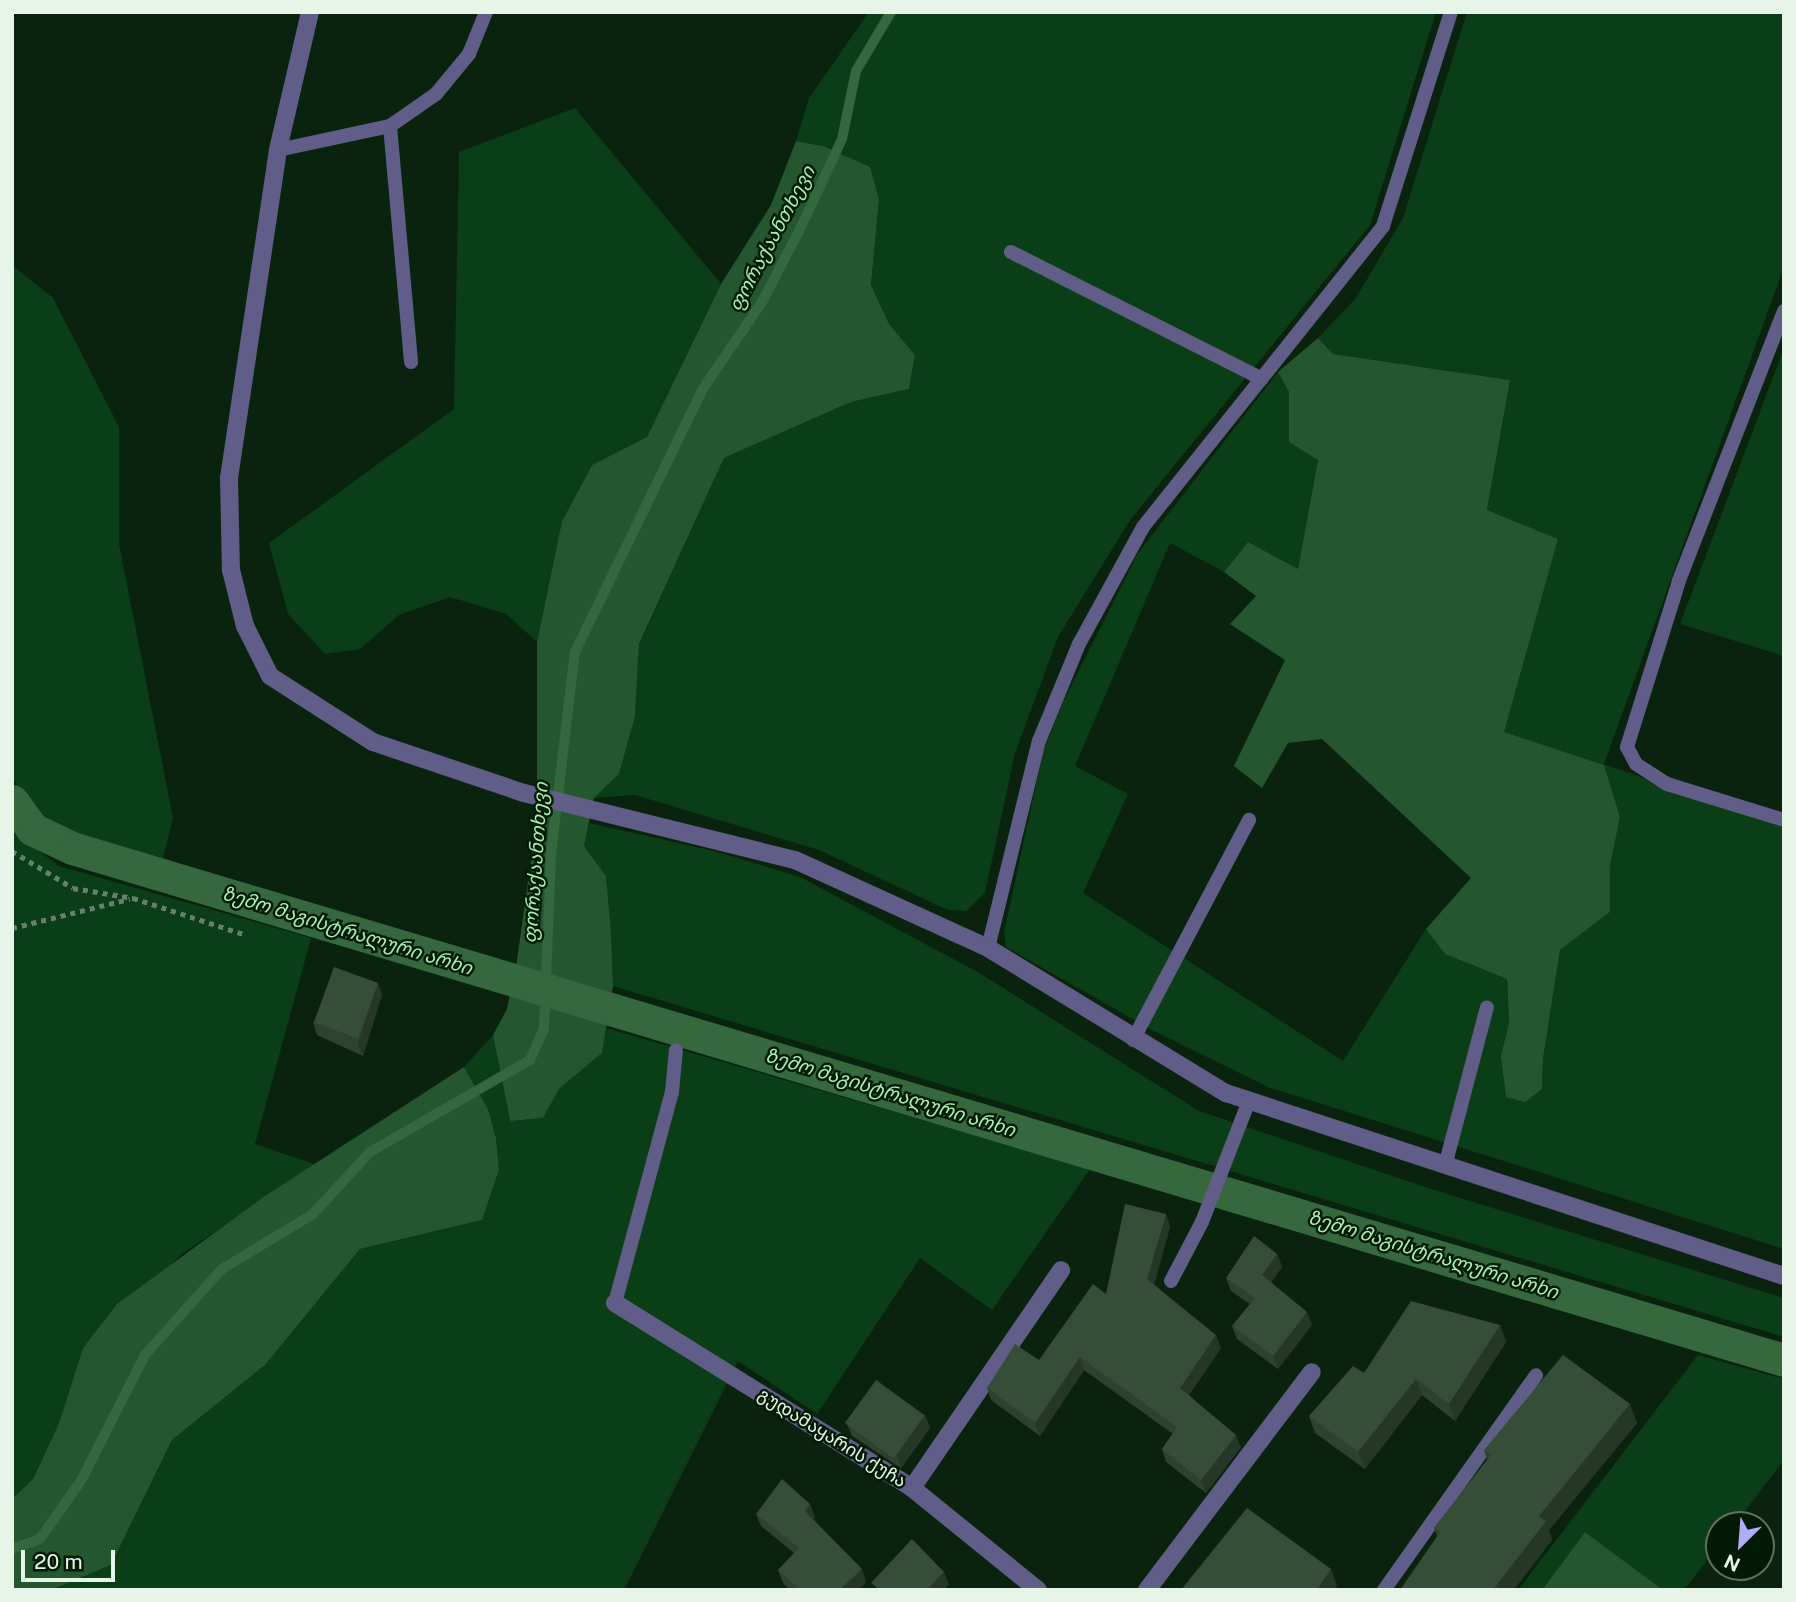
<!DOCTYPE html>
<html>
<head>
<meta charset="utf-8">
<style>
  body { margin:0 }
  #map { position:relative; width:1796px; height:1602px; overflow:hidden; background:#0a230f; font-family:"Public Sans","Noto Sans Georgian",sans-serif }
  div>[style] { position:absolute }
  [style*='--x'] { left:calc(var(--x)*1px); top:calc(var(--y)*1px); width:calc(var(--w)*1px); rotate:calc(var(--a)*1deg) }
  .green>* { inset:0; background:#093e16 }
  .forest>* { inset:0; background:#24572d }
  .stream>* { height:10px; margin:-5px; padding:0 5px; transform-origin:5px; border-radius:5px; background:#36683d }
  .canal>* { height:33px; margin:-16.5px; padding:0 16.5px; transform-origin:16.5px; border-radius:16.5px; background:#36683d }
  .path>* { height:4.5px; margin-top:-2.25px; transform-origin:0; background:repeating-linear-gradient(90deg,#6a7e6d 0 5px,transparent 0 10px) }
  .service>* { height:14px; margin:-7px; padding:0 7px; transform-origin:7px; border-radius:7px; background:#605e88 }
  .minor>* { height:18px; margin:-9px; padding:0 9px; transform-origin:9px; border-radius:9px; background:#605e88 }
  .wall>* { inset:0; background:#2e432f }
  .shaded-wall>* { inset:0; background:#253726 }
  .building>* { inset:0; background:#354e37; transform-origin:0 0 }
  span { translate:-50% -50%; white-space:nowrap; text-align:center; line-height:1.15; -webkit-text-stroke:5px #031a06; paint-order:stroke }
  .street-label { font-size:18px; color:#e6f5e7 }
  .water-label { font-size:19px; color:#a7f2af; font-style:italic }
  .frame { position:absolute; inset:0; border:14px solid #e6f5e7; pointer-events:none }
  .north { position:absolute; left:1705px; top:1511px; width:70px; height:70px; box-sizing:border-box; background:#031a06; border:2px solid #5e7260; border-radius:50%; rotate:205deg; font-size:19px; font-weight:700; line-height:28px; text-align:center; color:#e6f5e7 }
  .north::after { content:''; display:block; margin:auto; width:24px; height:32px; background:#b1adfa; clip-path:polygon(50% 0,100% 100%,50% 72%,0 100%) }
  .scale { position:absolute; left:21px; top:1550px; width:94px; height:32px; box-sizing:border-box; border:4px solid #e6f5e7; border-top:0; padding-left:9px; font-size:21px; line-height:24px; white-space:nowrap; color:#e6f5e7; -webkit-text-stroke:5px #031a06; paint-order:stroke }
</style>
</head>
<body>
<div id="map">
  <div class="green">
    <i style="clip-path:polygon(869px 12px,1436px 12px,1370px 225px,1130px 520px,1058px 637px,1015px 753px,985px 893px,966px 911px,948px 910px,819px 850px,635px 795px,594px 798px,619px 774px,635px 717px,639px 645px,724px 458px,851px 402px,909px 389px,915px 355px,889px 324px,871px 285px,879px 200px,823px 146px,796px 141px,809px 98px)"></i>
    <i style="clip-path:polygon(1467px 12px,1784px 12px,1784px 267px,1604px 764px,1784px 828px,1784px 1249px,1268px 1087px,1150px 1029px,1006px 947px,1004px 933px,1043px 752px,1063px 702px,1138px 553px,1278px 372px,1289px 392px,1290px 442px,1318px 460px,1298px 570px,1248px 542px,1224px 572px,1170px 543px,1075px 766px,1128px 794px,1083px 893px,1343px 1061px,1426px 929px,1445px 954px,1507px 979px,1509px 1022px,1501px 1056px,1542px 1089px,1543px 1059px,1560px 950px,1610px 912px,1610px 866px,1620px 817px,1603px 765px,1503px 732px,1558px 539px,1487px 510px,1510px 380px,1333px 354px,1318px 338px,1356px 298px,1403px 218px)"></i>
    <i style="clip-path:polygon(575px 108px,721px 284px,647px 437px,592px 465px,562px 521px,537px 642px,506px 614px,450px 597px,399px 615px,360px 649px,325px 654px,288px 614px,269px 543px,454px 409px,459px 152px)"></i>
    <i style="clip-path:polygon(12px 265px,53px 298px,119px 427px,119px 544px,173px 818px,161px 867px,64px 836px,32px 813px,12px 777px)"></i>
    <i style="clip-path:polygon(1784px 348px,1784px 656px,1680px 624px)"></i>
    <i style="clip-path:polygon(12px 822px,22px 838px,59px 866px,311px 938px,255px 1144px,317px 1165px,183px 1253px,83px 1348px,59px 1423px,33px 1479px,12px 1499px)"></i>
    <i style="clip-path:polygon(589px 823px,714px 851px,800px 877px,976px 971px,1199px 1111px,1431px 1189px,1784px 1298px,1784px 1337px,613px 986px,606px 876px,584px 846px)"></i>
    <i style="clip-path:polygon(606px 1028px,1090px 1169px,992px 1310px,920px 1258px,817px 1414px,738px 1361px,624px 1590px,51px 1590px,111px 1565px,172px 1440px,265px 1365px,360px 1249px,482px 1220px,499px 1170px,496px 1138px,488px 1109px,464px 1067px,493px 1035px,510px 1121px,543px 1118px,559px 1089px,602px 1053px)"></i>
    <i style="clip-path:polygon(1698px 1355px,1784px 1379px,1784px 1460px,1734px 1525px,1719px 1525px,1719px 1545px,1684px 1590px,1663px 1590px,1585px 1532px,1542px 1590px,1518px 1590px)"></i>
  </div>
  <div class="forest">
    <i style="clip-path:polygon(796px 141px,823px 146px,870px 167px,879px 200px,871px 285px,889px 324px,915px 355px,909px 389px,851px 402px,724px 458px,639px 644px,635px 717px,619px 774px,594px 798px,584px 846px,606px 876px,611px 933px,613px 986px,602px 1053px,559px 1089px,543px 1118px,510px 1121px,493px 1035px,507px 1009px,517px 960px,537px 817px,537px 642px,562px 521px,592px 465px,647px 437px,721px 284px,771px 205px)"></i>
    <i style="clip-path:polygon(1318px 338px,1333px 354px,1510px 380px,1487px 510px,1558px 539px,1504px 732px,1604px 765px,1620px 817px,1610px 866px,1610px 912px,1560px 950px,1543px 1059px,1542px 1089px,1525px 1102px,1506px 1097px,1501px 1056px,1509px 1022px,1507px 979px,1445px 954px,1426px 929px,1471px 878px,1322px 739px,1288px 743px,1262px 788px,1234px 766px,1285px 660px,1230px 624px,1256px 596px,1224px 572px,1248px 542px,1298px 569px,1318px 460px,1289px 442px,1289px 392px,1278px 372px)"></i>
    <i style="clip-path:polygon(464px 1067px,488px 1109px,496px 1138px,499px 1170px,482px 1220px,360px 1249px,265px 1365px,172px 1440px,111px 1565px,51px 1590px,12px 1590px,12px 1499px,33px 1479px,59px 1423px,83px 1348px,117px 1304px,265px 1196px)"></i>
    <i style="clip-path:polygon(1585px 1532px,1663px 1590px,1542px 1590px)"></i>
  </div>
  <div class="stream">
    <i style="--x:12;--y:1549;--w:30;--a:-20"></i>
    <i style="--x:40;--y:1539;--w:73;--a:-55"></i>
    <i style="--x:82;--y:1479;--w:139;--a:-63.1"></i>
    <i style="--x:145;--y:1355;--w:115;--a:-48.2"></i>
    <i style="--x:222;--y:1269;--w:106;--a:-31.1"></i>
    <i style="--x:313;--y:1214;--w:84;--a:-47.4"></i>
    <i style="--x:370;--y:1152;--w:185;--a:-29.9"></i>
    <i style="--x:530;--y:1060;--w:34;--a:-66"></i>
    <i style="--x:544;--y:1029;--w:174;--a:-87.7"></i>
    <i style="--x:551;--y:855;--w:204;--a:-83.3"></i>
    <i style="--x:575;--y:652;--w:291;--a:-64.1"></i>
    <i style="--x:702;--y:390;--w:107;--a:-55.7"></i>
    <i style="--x:762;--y:302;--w:85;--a:-62.5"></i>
    <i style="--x:801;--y:227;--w:97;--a:-65"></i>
    <i style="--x:842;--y:139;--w:69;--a:-78.4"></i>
    <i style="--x:856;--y:71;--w:69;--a:-59.3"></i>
  </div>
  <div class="canal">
    <i style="--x:12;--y:801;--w:34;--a:54"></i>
    <i style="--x:32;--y:829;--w:44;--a:25.4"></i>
    <i style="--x:72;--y:848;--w:1787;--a:16.65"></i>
  </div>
  <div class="path">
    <i style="--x:12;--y:851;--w:71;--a:31.2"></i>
    <i style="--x:73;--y:888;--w:61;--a:9.5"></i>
    <i style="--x:133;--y:898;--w:119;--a:18.1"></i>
    <i style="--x:12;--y:928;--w:121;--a:-13.9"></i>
  </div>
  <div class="service">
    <i style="--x:390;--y:126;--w:237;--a:84.9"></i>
    <i style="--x:278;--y:150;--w:115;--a:-12.1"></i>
    <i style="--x:390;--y:126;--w:56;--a:-34.8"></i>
    <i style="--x:436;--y:94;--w:52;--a:-50.5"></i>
    <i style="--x:469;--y:54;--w:45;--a:-68"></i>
    <i style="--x:1011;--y:252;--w:281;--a:26.8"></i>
    <i style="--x:1784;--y:311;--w:290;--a:111.3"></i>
    <i style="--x:1679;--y:581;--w:174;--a:107.4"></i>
    <i style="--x:1627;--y:747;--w:19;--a:62"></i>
    <i style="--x:1636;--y:764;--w:37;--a:33"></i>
    <i style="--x:1667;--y:784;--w:122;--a:17.1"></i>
    <i style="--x:988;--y:948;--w:213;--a:-76.2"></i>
    <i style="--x:1039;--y:741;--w:105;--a:-67.6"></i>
    <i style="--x:1079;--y:644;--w:133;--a:-61.3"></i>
    <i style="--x:1143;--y:527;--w:385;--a:-51.4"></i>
    <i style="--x:1383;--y:226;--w:225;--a:-72.4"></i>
    <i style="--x:1133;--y:1040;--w:249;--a:-62.2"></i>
    <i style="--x:1445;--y:1166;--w:164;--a:-75.2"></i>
    <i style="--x:1171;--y:1281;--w:67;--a:-62.3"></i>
    <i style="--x:1202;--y:1222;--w:130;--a:-68.8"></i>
    <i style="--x:615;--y:1303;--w:219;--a:-74.9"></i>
    <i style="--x:672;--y:1092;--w:42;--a:-84.6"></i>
    <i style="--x:1384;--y:1590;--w:263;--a:-54.7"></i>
  </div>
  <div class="minor">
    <i style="--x:310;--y:12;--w:142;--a:103.1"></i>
    <i style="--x:278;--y:150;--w:332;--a:98.5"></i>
    <i style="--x:229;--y:478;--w:92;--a:88.8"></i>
    <i style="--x:231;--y:570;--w:58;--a:76"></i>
    <i style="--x:245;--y:626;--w:56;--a:63.4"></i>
    <i style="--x:270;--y:676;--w:122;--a:32.7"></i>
    <i style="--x:373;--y:742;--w:159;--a:18.7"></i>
    <i style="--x:524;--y:793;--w:279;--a:13.9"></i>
    <i style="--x:795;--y:860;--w:212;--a:24.5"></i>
    <i style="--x:988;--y:948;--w:279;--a:31.4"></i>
    <i style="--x:1226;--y:1093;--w:587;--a:18.16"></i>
    <i style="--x:615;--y:1303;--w:350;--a:31.9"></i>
    <i style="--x:912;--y:1488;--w:162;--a:39"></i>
    <i style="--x:912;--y:1488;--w:264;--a:-55.6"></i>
    <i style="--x:1147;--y:1590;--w:273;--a:-52.9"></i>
  </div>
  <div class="wall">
    <i style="clip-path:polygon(378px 983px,382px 995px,363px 1056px,317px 1035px,313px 1022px)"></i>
    <i style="clip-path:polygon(1166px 1214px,1170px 1227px,1154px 1284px,1221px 1348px,1189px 1395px,1241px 1447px,1206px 1493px,1166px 1462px,1162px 1449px,1173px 1434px,1084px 1370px,1040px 1436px,991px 1400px,987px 1388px,1039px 1360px,1106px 1294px)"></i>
    <i style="clip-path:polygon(1277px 1254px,1282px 1267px,1271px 1282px,1312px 1325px,1278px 1369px,1237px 1339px,1232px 1326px,1250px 1304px,1231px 1291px,1226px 1278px)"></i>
    <i style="clip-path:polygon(1500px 1325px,1506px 1342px,1455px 1421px,1422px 1395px,1365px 1469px,1315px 1433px,1309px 1416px,1364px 1373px)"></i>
    <i style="clip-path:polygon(925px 1415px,930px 1428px,901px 1468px,852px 1436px,847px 1424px)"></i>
    <i style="clip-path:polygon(1637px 1423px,1549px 1530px,1552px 1540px,1437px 1536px,1434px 1528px,1487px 1460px,1484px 1450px)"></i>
    <i style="clip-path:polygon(810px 1504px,815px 1517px,813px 1519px,866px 1582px,858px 1590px,790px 1590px,783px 1583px,778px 1570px,794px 1553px,761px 1526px,756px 1514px)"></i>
  </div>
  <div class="shaded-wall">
    <i style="clip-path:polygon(378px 983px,382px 995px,363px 1056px,358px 1043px)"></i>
    <i style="clip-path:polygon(1166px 1214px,1170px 1227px,1152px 1292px,1147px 1279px)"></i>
    <i style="clip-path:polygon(1277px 1254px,1282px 1267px,1267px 1288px,1262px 1275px)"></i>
    <i style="clip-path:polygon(1307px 1312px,1312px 1325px,1278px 1369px,1273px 1356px)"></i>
    <i style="clip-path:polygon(1500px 1325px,1506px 1342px,1455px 1421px,1449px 1404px)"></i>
    <i style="clip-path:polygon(1216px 1335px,1221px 1348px,1185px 1401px,1180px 1388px)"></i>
    <i style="clip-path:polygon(1080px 1357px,1084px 1370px,1040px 1436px,1035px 1423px)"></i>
    <i style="clip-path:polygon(1416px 1379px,1422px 1395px,1365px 1469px,1358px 1452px)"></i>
    <i style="clip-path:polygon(1630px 1404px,1637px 1423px,1549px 1530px,1552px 1540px,1514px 1590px,1493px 1590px,1539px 1516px)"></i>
    <i style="clip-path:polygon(925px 1415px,930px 1428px,901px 1468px,897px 1455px)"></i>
    <i style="clip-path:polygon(1236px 1435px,1241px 1447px,1206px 1493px,1201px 1480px)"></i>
    <i style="clip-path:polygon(810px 1504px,815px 1517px,810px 1524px,805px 1511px)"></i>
    <i style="clip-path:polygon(862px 1569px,866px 1582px,858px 1590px,839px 1590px)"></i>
    <i style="clip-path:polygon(1331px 1569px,1337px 1585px,1334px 1590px,1317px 1590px)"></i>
    <i style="clip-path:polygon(944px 1572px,949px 1584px,944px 1590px,927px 1590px)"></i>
  </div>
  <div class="building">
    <i style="left:334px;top:967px;width:47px;height:59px;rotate:20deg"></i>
    <i style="clip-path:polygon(1125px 1204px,1166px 1214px,1147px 1279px,1216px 1335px,1180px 1388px,1236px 1435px,1201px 1480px,1162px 1449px,1177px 1427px,1080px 1357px,1035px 1423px,987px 1388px,1015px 1344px,1039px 1360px,1093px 1284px,1106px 1294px)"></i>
    <i style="clip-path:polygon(1254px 1236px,1277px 1254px,1262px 1275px,1307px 1312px,1273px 1356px,1232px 1326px,1255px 1298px,1226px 1278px)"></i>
    <i style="clip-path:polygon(1411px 1301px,1500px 1325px,1449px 1404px,1416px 1379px,1358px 1452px,1309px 1416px,1353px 1366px,1364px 1373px)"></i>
    <i style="clip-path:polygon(1563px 1355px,1630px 1404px,1539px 1516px,1546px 1521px,1493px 1590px,1400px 1590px,1440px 1532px,1434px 1528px,1491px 1455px,1484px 1450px)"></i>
    <i style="left:876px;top:1380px;width:60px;height:53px;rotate:36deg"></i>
    <i style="clip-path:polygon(782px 1479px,810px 1504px,805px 1511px,862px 1569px,839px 1590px,800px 1590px,778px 1570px,799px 1548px,756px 1514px)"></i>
    <i style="clip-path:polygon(1247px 1508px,1331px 1569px,1317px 1590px,1181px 1590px)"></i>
    <i style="clip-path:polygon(912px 1539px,944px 1572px,927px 1590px,880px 1590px,871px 1583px)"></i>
  </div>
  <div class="street-label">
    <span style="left:832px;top:1438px;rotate:32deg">გუდამაყარის ქუჩა</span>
  </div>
  <div class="water-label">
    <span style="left:772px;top:239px;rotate:-62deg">ფორაქაანთხევი</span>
    <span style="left:536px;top:863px;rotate:-86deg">ფორაქაანთხევი</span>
    <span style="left:347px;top:931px;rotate:17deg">ზემო მაგისტრალური არხი</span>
    <span style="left:890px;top:1093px;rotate:17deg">ზემო მაგისტრალური არხი</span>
    <span style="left:1433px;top:1255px;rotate:17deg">ზემო მაგისტრალური არხი</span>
  </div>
  <div class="frame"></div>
  <div class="north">N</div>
  <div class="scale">20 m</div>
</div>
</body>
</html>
